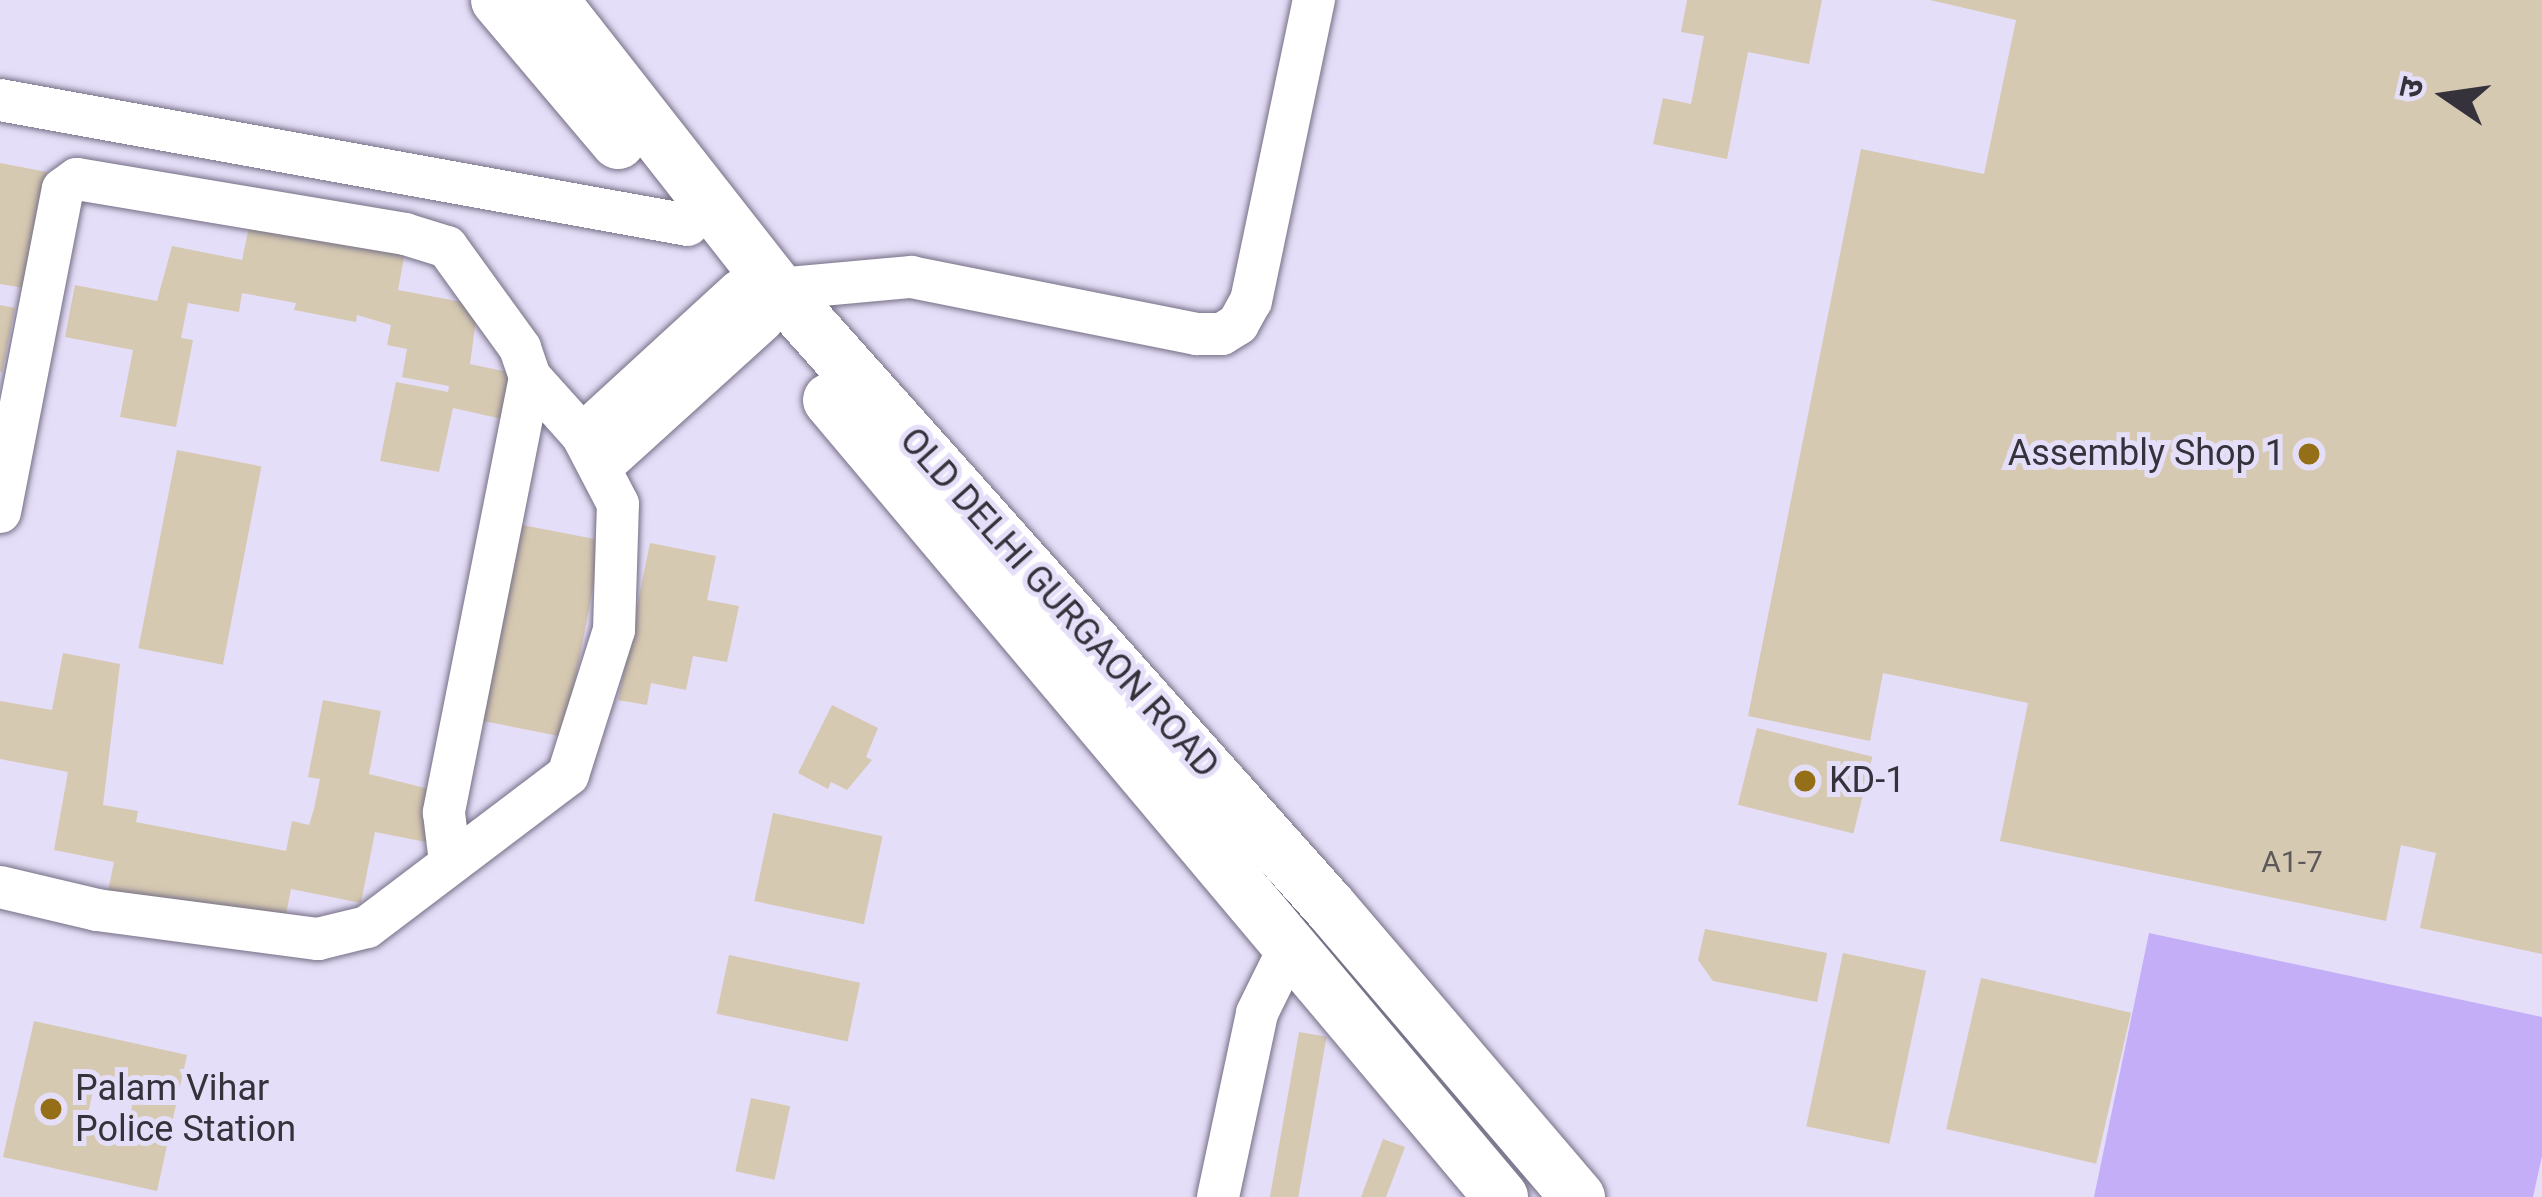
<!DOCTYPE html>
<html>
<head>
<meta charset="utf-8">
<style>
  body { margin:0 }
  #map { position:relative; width:2542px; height:1197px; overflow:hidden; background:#e5def8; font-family:Roboto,"Noto Sans Devanagari",sans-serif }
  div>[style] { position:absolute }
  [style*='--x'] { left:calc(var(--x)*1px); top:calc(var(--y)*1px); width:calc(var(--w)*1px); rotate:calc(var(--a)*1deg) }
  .green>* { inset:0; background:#c4aef8 }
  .building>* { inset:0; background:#d6c9b1; transform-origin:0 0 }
  .roads { filter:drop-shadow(0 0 3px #756f85) drop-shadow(0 0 3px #756f85) }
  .minor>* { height:42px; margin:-21px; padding:0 21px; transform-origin:21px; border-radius:21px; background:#fff }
  .major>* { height:54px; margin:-27px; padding:0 27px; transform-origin:27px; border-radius:27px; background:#fff }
  .dots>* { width:33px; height:33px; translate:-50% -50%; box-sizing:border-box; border:6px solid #e5def8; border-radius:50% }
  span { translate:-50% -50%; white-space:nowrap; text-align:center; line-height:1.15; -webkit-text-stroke:10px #e5def8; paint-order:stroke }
  .number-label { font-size:30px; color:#5d5859 }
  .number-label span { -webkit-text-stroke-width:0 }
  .poi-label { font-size:36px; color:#35323c }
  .right { translate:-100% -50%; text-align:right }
  .left { translate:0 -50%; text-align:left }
  .street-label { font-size:36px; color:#35323c }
  .north { position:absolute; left:2386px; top:36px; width:120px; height:120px; -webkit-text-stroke:9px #e5def8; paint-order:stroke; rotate:283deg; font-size:33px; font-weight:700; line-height:48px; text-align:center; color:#35323c }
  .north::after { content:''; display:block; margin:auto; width:42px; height:54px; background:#35323c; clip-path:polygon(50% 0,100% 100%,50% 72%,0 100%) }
</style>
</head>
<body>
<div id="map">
  <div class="green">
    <i style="clip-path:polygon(2149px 933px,2542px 1017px,2542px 1156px,2533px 1197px,2094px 1197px)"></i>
  </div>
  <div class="building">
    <i style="clip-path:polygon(1687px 0,1822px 0,1809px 64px,1748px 52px,1727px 159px,1653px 144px,1663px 98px,1691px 104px,1704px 36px,1681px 32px)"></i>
    <i style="clip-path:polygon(1930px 0,2542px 0,2542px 954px,2420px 928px,2436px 853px,2401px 845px,2386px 921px,2000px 841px,2028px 703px,1883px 673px,1870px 741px,1748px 716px,1861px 149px,1984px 174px,2016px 20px)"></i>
    <i style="clip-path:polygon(0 163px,47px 172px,24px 288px,0 284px)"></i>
    <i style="clip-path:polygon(250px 222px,405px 252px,398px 290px,478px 305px,470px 364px,526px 376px,516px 422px,453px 408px,439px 472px,380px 461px,396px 382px,448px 392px,449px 386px,402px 377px,407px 349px,387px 345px,391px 325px,357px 315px,356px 322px,294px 310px,296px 303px,242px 293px,239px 312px,188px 303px,181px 338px,193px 340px,176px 427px,120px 417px,133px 350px,65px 337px,75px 285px,157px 301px,172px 246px,242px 260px)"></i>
    <i style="clip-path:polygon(0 305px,15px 308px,2px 372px,0 372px)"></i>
    <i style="left:177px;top:450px;width:86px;height:202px;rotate:11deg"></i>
    <i style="left:512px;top:523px;width:92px;height:200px;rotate:11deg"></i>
    <i style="clip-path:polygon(650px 543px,716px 556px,707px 600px,739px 606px,727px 662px,693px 656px,686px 690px,651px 683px,647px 705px,618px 700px)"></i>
    <i style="clip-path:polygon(63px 653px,120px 664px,103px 805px,138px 811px,136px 822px,286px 851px,292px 821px,309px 825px,314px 809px,320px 779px,308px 777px,323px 700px,381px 711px,369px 774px,441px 792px,431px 843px,375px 832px,361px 903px,291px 889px,283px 930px,107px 896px,114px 862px,54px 850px,68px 772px,0 759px,0 701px,52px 710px)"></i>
    <i style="clip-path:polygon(832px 705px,878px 728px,866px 757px,872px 760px,847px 790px,831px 782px,828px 789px,798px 773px)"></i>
    <i style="left:1757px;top:728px;width:119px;height:79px;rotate:14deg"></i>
    <i style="left:773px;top:813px;width:112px;height:90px;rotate:12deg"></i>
    <i style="clip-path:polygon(1705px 929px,1827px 953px,1817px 1002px,1713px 981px,1698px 960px)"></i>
    <i style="left:1843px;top:953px;width:85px;height:177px;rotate:12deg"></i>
    <i style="left:729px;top:955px;width:134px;height:60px;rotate:12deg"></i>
    <i style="left:1981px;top:978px;width:154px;height:155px;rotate:13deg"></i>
    <i style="clip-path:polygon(evenodd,34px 1021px,187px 1055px,157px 1191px,3px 1157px,34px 1021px,95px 1082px,135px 1091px,126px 1136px,85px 1127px,95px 1082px)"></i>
    <i style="left:1299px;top:1032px;width:28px;height:168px;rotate:10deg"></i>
    <i style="left:751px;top:1098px;width:40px;height:75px;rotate:12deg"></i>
    <i style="clip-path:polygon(1383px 1139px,1405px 1147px,1386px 1197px,1361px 1197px)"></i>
  </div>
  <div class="roads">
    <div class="minor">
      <i style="--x:0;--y:100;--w:699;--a:10.3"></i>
      <i style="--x:778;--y:289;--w:134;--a:-5.2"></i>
      <i style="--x:911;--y:277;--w:292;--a:11.3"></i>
      <i style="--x:1197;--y:334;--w:25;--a:0"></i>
      <i style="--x:1222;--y:334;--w:19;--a:-32"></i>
      <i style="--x:1238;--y:324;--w:26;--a:-61"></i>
      <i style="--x:1251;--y:301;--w:308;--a:-78.2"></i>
      <i style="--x:582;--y:435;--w:213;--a:-42.5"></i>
      <i style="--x:601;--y:467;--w:219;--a:-42.2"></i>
      <i style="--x:0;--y:512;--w:329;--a:-79"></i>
      <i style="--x:63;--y:189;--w:17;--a:-36"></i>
      <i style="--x:77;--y:179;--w:333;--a:9.5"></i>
      <i style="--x:405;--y:234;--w:44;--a:17.2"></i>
      <i style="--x:447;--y:247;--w:125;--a:54.1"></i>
      <i style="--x:520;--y:348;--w:31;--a:71"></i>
      <i style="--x:530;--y:377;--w:444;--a:101.2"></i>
      <i style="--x:444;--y:813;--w:49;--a:83"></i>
      <i style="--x:0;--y:887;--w:100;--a:13.3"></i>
      <i style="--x:97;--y:910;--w:223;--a:7.5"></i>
      <i style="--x:318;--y:939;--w:50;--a:-13.8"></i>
      <i style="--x:367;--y:927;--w:252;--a:-37.1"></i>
      <i style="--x:568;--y:775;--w:152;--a:-72.4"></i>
      <i style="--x:614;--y:630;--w:126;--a:-88.2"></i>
      <i style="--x:618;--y:504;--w:78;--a:-117.6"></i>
      <i style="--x:582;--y:435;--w:78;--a:-131.9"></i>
      <i style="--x:1218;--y:1197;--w:188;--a:-78"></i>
      <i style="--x:1257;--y:1013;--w:77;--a:-63.8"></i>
    </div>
    <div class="major">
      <i style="--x:498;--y:0;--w:186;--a:49.8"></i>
      <i style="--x:551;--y:0;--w:367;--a:51.9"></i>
      <i style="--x:778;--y:289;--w:829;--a:48.23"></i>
      <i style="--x:1330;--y:907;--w:382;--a:49.5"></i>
      <i style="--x:830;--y:400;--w:1042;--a:49.91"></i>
    </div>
  </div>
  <div class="dots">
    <i style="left:2309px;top:454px;background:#946f18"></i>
    <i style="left:1805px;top:781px;background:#946f18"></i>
    <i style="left:51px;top:1109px;background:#946f18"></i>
  </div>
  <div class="number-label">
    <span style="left:2292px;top:862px">A1-7</span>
  </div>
  <div class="poi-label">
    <span class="right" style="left:2285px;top:454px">Assembly Shop 1</span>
    <span class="left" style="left:1829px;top:781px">KD-1</span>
    <span class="left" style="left:75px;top:1109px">Palam Vihar<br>Police Station</span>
  </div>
  <div class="street-label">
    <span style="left:1059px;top:603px;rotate:48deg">OLD DELHI GURGAON ROAD</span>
  </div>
  <div class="north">उ</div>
</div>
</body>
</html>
